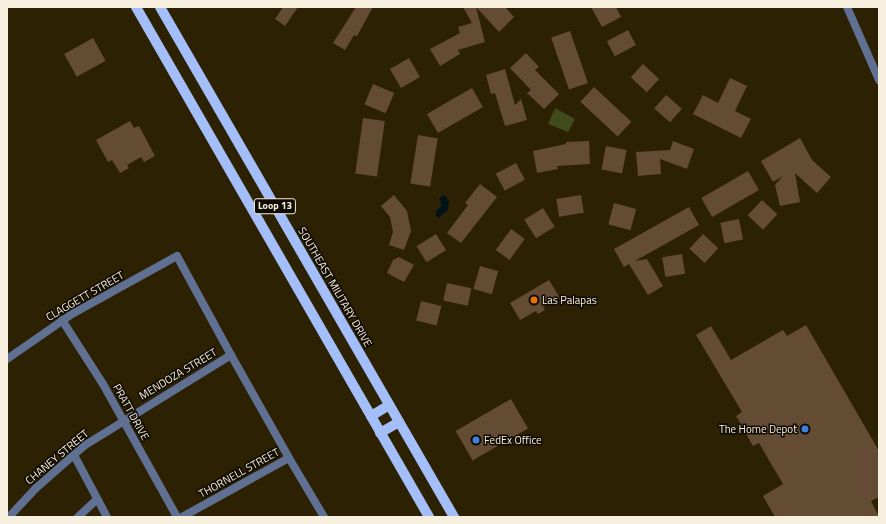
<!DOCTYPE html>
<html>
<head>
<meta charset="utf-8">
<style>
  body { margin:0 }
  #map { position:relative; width:886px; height:524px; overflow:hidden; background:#2c2102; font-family:"Titillium Web",sans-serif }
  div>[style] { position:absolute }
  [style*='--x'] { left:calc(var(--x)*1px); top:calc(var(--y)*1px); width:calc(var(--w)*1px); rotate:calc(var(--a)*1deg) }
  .green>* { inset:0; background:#414a1a }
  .water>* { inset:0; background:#031419 }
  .building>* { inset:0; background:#644b34; transform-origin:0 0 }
  .minor>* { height:8px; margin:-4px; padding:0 4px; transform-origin:4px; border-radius:4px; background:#607093 }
  .primary>* { height:10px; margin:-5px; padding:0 5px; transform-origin:5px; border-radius:5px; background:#a3bef8 }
  .dots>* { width:11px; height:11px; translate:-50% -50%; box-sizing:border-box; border:2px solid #100b02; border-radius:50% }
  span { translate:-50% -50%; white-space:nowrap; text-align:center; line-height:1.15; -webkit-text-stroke:3px #100b02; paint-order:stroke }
  .shield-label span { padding:1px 3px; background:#100b02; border:1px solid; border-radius:3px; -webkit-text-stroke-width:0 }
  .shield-label { font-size:10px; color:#f8f0df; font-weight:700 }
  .street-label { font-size:11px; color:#f8f0df }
  .poi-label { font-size:11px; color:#f8f0df }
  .left { translate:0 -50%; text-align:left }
  .right { translate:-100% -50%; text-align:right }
  .frame { position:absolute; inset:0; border:8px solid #f8f0df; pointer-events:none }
</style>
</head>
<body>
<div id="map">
  <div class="green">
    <i style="clip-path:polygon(555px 108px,575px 119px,568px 132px,548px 124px)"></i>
  </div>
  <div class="water">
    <i style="clip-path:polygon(444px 195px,449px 201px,448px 210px,438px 218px,436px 215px,436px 211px,442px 206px,439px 198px)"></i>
  </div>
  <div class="building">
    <i style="clip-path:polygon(283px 7px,298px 7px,285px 26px,275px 19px)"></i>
    <i style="clip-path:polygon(356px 7px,373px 7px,357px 36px,354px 35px,345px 50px,333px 43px)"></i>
    <i style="clip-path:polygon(463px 7px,476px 7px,485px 42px,458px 50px,460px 54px,440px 66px,430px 49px,460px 33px,458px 27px,472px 23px)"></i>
    <i style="clip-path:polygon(476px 7px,505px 7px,514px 17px,499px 32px)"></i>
    <i style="clip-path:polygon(591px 7px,616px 7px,621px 17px,602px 27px)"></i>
    <i style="left:628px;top:30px;width:17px;height:24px;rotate:62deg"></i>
    <i style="left:570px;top:31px;width:55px;height:20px;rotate:71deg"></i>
    <i style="left:93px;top:38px;width:26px;height:33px;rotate:61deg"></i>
    <i style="clip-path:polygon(526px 53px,539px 67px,535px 70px,559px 94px,544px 109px,527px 93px,531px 90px,510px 68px)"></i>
    <i style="left:409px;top:58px;width:22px;height:22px;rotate:60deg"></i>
    <i style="left:643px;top:64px;width:22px;height:18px;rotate:43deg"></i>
    <i style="clip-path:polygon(505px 69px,515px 105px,521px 99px,527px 120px,505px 126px,495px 93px,491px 94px,486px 75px)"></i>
    <i style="clip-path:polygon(730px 78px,747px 86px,735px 111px,751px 119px,741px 138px,693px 114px,703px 95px,718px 103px)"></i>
    <i style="left:373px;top:84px;width:23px;height:22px;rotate:23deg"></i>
    <i style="left:594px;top:87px;width:51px;height:20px;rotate:43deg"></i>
    <i style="left:472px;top:88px;width:22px;height:52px;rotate:60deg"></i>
    <i style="left:666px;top:95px;width:21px;height:18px;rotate:41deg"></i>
    <i style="left:363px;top:118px;width:22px;height:56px;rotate:8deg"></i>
    <i style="clip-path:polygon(130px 121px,134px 128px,139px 126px,155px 156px,144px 162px,141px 157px,127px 165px,129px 168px,120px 173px,112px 160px,108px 162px,96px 140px)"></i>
    <i style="left:418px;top:135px;width:20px;height:49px;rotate:9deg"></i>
    <i style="clip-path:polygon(800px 138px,812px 160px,831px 177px,817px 193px,795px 173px,800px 202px,780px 206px,775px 185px,783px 176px,773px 182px,761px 161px)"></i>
    <i style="clip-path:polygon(589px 141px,590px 164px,557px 166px,558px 169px,537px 173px,533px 151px,566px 144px,566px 142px)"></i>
    <i style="clip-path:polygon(673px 141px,694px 149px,687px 169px,660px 159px,661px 174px,638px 176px,636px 152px,670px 150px)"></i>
    <i style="left:606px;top:146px;width:21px;height:24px;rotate:11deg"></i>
    <i style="left:516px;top:163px;width:19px;height:23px;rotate:62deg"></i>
    <i style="left:748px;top:171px;width:22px;height:54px;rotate:60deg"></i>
    <i style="clip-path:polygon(480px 184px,497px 197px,461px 243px,447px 233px,468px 205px,465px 203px)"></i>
    <i style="clip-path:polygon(394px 195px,407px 211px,411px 231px,404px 250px,389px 245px,393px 232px,390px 217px,381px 206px)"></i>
    <i style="left:581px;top:195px;width:18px;height:25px;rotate:81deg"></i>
    <i style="left:762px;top:200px;width:21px;height:21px;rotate:43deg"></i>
    <i style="left:614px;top:203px;width:23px;height:22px;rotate:15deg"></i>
    <i style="clip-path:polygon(689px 207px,699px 225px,635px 261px,647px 259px,663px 286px,648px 295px,629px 264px,624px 267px,614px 249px)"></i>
    <i style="left:543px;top:208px;width:22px;height:22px;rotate:58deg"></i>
    <i style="left:739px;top:219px;width:21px;height:19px;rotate:79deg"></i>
    <i style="left:511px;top:229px;width:17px;height:26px;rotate:36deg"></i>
    <i style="left:436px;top:234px;width:19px;height:23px;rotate:58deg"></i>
    <i style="left:703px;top:234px;width:21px;height:20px;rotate:43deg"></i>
    <i style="left:682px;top:254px;width:20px;height:20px;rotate:81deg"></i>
    <i style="clip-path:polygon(399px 257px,414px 265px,404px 282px,387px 273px,393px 260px)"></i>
    <i style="left:480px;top:266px;width:19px;height:24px;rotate:16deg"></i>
    <i style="clip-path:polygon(549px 280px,561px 300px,556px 296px,552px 299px,553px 301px,543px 307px,545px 310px,538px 314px,536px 311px,520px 320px,510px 303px)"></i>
    <i style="left:447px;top:283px;width:25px;height:18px;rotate:12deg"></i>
    <i style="left:421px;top:301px;width:21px;height:20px;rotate:14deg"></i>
    <i style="clip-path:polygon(806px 325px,879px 451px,879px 497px,871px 501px,879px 517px,775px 517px,763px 496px,783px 484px,759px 443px,753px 446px,736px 416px,742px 412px,696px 335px,711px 326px,731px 360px,783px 330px,787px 336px)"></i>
    <i style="left:511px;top:399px;width:34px;height:64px;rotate:60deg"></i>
  </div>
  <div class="minor">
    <i style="--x:847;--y:7;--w:80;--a:66.3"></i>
    <i style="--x:62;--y:320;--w:76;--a:57.4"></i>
    <i style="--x:103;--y:384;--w:152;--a:60.9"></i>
    <i style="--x:231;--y:355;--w:118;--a:60.6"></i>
    <i style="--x:7;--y:359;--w:79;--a:-34.7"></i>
    <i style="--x:72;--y:314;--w:120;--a:-28.9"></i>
    <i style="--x:177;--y:256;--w:113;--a:61.4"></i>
    <i style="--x:231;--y:355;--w:172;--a:148.3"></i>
    <i style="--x:85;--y:445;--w:65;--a:138.7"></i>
    <i style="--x:36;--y:488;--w:40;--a:133"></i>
    <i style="--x:74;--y:455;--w:70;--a:62"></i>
    <i style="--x:78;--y:517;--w:26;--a:-43"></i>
    <i style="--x:182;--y:517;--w:122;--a:-28.9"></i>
    <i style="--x:289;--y:458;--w:69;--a:59.3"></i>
  </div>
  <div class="primary">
    <i style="--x:136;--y:7;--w:588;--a:60.12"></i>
    <i style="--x:160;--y:7;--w:589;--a:60.04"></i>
    <i style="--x:371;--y:416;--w:21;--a:-31"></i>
    <i style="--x:380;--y:433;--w:22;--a:-30"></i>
  </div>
  <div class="dots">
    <i style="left:534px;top:300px;background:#e8710a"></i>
    <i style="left:805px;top:429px;background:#3f7fe0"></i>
    <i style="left:476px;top:440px;background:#3f7fe0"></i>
  </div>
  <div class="shield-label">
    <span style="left:275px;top:206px">Loop 13</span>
  </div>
  <div class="street-label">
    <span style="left:335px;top:287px;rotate:60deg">SOUTHEAST MILITARY DRIVE</span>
    <span style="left:85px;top:296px;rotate:-30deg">CLAGGETT STREET</span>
    <span style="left:178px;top:374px;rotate:-31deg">MENDOZA STREET</span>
    <span style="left:131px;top:412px;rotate:61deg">PRATT DRIVE</span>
    <span style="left:57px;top:457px;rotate:-40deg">CHANEY STREET</span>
    <span style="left:239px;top:473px;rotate:-29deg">THORNELL STREET</span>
  </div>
  <div class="poi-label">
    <span class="left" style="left:542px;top:300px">Las Palapas</span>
    <span class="right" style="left:797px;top:429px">The Home Depot</span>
    <span class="left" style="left:484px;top:440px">FedEx Office</span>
  </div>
  <div class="frame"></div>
</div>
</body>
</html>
